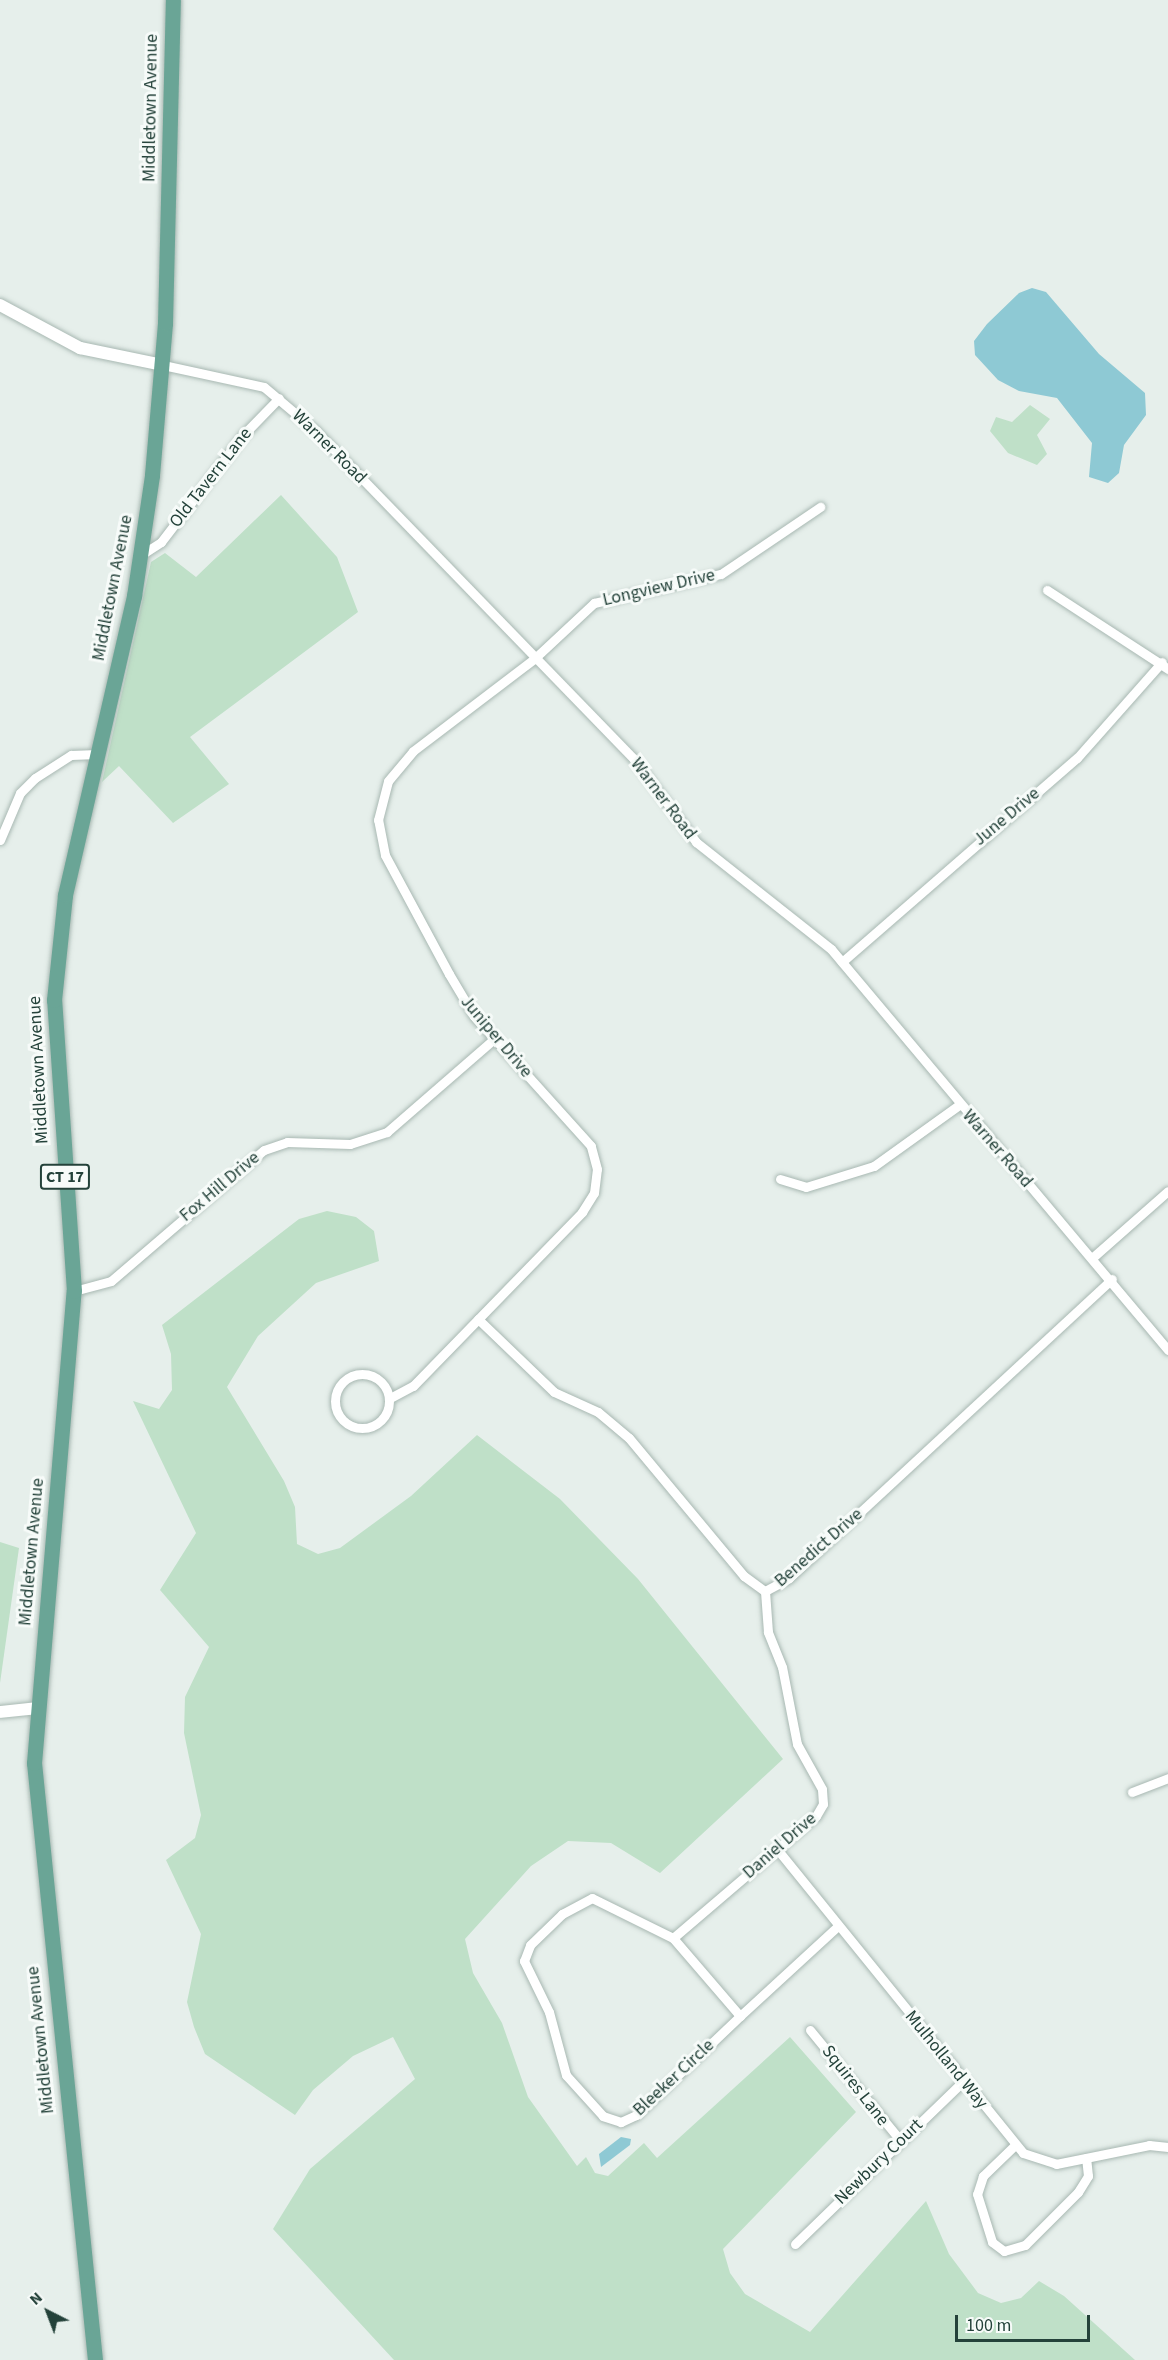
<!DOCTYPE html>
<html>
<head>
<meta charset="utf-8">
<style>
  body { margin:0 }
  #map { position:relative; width:1168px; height:2360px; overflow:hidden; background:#e6efeb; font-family:"Source Sans 3",sans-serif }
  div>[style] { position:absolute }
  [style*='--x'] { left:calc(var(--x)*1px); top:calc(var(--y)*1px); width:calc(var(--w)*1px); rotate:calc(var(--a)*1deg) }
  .green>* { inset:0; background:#bfe0c8 }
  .water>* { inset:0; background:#8ec9d4 }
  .roads { filter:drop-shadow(0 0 2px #a8b8b2) drop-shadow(0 0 2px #a8b8b2) }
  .minor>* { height:9px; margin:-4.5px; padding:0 4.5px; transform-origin:4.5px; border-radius:4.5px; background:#fff }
  .minor>.ring { margin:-4.5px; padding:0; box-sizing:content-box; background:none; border:9px solid #fff; border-radius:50% }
  .tertiary>* { height:12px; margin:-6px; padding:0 6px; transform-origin:6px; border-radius:6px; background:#fff }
  .primary>* { height:15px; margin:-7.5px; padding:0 7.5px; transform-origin:7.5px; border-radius:7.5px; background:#6aa596 }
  span { translate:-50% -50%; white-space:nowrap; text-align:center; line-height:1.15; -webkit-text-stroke:6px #f7fbf9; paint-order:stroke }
  .shield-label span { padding:2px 4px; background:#f7fbf9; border:2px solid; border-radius:4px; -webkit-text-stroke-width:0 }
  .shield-label { font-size:16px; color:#24423a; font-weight:700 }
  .street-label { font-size:18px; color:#24423a }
  .north { position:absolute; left:18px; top:2282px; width:60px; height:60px; -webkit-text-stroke:4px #f7fbf9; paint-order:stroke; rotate:318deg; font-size:16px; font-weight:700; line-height:24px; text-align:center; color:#24423a }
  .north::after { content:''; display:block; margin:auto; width:21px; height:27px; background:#24423a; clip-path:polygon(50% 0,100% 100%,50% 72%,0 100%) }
  .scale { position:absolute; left:955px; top:2315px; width:135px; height:27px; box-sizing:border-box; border:3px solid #24423a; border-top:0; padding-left:8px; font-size:18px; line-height:21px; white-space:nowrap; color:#24423a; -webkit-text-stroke:4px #f7fbf9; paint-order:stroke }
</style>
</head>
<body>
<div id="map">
  <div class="green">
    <i style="clip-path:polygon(1030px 405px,1050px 419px,1037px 435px,1047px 454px,1037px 465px,1008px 453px,990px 431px,996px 417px,1012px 422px)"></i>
    <i style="clip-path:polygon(281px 495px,337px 557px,358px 612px,190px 737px,229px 784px,173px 823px,119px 766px,102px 782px,151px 562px,165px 553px,196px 577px)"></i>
    <i style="clip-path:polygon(327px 1211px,356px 1217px,374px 1231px,379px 1261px,316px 1283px,258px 1336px,227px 1387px,284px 1481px,295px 1507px,297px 1544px,318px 1554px,340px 1548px,411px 1496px,477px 1435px,560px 1499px,638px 1579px,783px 1759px,660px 1873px,611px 1843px,568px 1841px,531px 1866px,465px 1939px,473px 1973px,502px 2023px,528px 2097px,577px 2166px,586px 2157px,595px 2173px,608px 2176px,644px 2143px,657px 2158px,790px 2037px,856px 2112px,723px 2249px,730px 2273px,745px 2294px,810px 2332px,926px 2201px,949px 2254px,978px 2293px,1001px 2303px,1021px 2298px,1039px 2281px,1064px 2296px,1135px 2360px,394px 2360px,273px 2229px,310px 2169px,415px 2079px,393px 2037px,353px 2056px,313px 2090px,295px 2115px,205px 2054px,194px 2027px,187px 2002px,201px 1934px,166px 1860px,195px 1838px,201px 1815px,184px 1733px,185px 1697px,209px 1647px,160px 1590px,196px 1533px,133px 1401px,159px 1409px,172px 1390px,171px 1354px,162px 1325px,299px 1219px)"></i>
    <i style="clip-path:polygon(0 1542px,19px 1548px,0 1683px)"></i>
  </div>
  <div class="water">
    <i style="clip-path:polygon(1032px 288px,1046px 292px,1099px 354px,1145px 393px,1146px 415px,1124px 445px,1119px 473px,1108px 483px,1089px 477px,1092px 443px,1057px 398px,1019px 391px,998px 380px,975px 355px,974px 341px,987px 324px,1019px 293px)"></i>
    <i style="clip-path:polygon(621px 2137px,631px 2139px,630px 2145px,601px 2167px,599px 2154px)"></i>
  </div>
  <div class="roads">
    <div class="minor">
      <i style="--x:163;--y:365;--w:103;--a:12.3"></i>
      <i style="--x:264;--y:387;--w:68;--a:40.2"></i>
      <i style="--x:316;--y:431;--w:457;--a:45.9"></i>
      <i style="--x:634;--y:759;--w:104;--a:53.2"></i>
      <i style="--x:696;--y:842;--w:172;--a:38.4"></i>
      <i style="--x:831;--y:949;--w:524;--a:49.96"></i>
      <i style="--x:141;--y:555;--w:24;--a:-33"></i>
      <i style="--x:161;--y:542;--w:136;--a:-52.5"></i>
      <i style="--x:244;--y:434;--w:50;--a:-45.8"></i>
      <i style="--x:1047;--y:590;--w:145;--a:33.1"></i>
      <i style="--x:0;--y:840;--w:51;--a:-66.9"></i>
      <i style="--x:20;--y:793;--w:21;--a:-45"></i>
      <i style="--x:35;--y:778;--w:43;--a:-32.6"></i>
      <i style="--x:71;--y:755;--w:26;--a:-2"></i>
      <i style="--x:842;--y:962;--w:311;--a:-41"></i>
      <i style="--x:1077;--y:758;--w:128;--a:-48.5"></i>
      <i style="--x:780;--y:1179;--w:27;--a:17"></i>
      <i style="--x:806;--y:1187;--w:71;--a:-17.2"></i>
      <i style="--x:874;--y:1166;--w:105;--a:-35.7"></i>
      <i style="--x:1092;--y:1258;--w:101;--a:-41.4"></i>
      <i style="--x:74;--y:1291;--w:38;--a:-15"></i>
      <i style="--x:111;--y:1281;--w:201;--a:-40.6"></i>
      <i style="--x:264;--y:1150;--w:24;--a:-19"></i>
      <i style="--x:287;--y:1142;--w:63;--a:1.8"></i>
      <i style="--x:350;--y:1144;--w:39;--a:-18"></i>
      <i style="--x:387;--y:1132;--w:142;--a:-41"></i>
      <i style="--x:478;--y:1319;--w:105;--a:43.8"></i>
      <i style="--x:554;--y:1392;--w:48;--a:24.4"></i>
      <i style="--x:598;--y:1412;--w:40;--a:40"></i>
      <i style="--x:629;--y:1438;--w:180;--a:50.2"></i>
      <i style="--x:744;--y:1576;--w:26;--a:36"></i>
      <i style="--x:765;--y:1591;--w:27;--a:-28"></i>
      <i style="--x:789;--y:1578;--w:440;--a:-42.8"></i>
      <i class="ring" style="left:335px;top:1374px;width:45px;height:45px"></i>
      <i style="--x:390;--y:1398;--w:26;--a:-28"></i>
      <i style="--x:413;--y:1386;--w:243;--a:-45.8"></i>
      <i style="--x:582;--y:1212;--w:22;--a:-58"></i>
      <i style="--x:594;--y:1193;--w:24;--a:-83"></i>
      <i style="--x:597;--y:1169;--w:24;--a:-105"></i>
      <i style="--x:591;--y:1146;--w:175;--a:-132"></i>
      <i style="--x:474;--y:1016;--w:49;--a:-120.8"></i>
      <i style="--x:449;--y:974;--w:135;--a:-118.3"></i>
      <i style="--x:385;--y:855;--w:36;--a:-101"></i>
      <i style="--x:378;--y:820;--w:40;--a:-75.6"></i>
      <i style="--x:388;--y:781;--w:39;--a:-50"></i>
      <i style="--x:413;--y:751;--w:153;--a:-37.3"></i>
      <i style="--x:535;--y:658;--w:81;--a:-43"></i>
      <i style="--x:594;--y:603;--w:130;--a:-12.9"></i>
      <i style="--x:721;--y:574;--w:120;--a:-34.1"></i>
      <i style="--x:1132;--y:1792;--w:39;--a:-21"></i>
      <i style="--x:777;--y:1849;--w:391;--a:51"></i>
      <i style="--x:1023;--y:2153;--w:35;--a:18"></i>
      <i style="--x:1056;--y:2164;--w:95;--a:-11.5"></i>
      <i style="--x:1149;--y:2145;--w:19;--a:6"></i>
      <i style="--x:592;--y:1898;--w:90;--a:26.3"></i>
      <i style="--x:673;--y:1938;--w:103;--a:49.3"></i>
      <i style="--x:740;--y:2016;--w:144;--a:136.4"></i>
      <i style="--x:636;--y:2115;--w:17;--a:155"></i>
      <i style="--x:621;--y:2122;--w:19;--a:-162"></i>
      <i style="--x:603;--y:2116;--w:55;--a:-132.1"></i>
      <i style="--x:566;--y:2075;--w:65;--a:-105.1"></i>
      <i style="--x:549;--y:2012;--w:57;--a:-116.1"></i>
      <i style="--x:524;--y:1961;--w:17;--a:-69"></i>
      <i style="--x:530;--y:1945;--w:45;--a:-44.1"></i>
      <i style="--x:562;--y:1914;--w:34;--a:-28"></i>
      <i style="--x:673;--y:1938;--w:188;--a:-40.5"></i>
      <i style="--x:816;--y:1816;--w:14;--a:-60"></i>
      <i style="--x:823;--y:1804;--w:15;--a:-94"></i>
      <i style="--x:822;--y:1789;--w:51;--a:-119.1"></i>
      <i style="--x:797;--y:1744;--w:78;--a:-101"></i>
      <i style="--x:782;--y:1667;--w:38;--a:-112"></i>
      <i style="--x:768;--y:1632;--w:41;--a:-94.2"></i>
      <i style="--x:740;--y:2016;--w:133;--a:-42.6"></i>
      <i style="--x:810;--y:2030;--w:144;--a:50.7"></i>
      <i style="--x:1015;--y:2145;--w:45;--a:135.9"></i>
      <i style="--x:983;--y:2176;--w:19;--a:108"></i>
      <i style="--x:977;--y:2194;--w:50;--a:72.6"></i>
      <i style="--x:992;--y:2242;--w:15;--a:37"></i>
      <i style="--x:1004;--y:2251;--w:22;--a:-16"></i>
      <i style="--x:1025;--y:2245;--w:75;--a:-45"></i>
      <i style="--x:1078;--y:2192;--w:19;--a:-58"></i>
      <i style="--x:1088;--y:2176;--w:18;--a:-96"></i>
      <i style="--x:795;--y:2244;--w:234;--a:-44.1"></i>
    </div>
    <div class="tertiary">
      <i style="--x:0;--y:305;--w:91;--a:28.3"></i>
      <i style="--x:80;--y:348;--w:85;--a:11.6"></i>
      <i style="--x:0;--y:1712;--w:37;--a:-6"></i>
    </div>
    <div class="primary">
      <i style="--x:95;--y:2360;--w:600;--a:-95.83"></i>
      <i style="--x:34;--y:1763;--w:474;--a:-85.2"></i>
      <i style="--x:74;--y:1291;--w:292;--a:-93.9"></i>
      <i style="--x:54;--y:1000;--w:106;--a:-84"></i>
      <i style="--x:65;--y:895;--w:307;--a:-77"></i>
      <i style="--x:134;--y:596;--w:122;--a:-81.5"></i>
      <i style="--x:152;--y:475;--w:153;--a:-85.1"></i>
      <i style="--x:165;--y:323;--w:323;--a:-88.6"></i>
    </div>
  </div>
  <div class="shield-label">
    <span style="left:65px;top:1177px">CT 17</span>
  </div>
  <div class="street-label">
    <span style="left:151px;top:108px;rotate:-89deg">Middletown Avenue</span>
    <span style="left:329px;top:447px;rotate:45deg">Warner Road</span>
    <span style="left:211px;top:478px;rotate:-52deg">Old Tavern Lane</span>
    <span style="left:113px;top:588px;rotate:-79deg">Middletown Avenue</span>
    <span style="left:659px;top:588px;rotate:-13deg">Longview Drive</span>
    <span style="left:663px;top:799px;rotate:53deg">Warner Road</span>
    <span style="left:1007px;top:817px;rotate:-40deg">June Drive</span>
    <span style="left:496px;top:1037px;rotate:50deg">Juniper Drive</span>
    <span style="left:39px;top:1070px;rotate:-93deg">Middletown Avenue</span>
    <span style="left:997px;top:1149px;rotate:49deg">Warner Road</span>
    <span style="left:220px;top:1187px;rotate:-40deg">Fox Hill Drive</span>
    <span style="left:819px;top:1548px;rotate:-41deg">Benedict Drive</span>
    <span style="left:32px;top:1552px;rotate:-85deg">Middletown Avenue</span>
    <span style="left:780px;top:1846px;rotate:-41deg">Daniel Drive</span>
    <span style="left:41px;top:2040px;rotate:-96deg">Middletown Avenue</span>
    <span style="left:946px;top:2060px;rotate:51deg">Mulholland Way</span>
    <span style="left:674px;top:2078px;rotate:-43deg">Bleeker Circle</span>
    <span style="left:855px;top:2086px;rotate:52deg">Squires Lane</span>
    <span style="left:879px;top:2162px;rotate:-44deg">Newbury Court</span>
  </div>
  <div class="north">N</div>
  <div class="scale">100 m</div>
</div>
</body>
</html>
